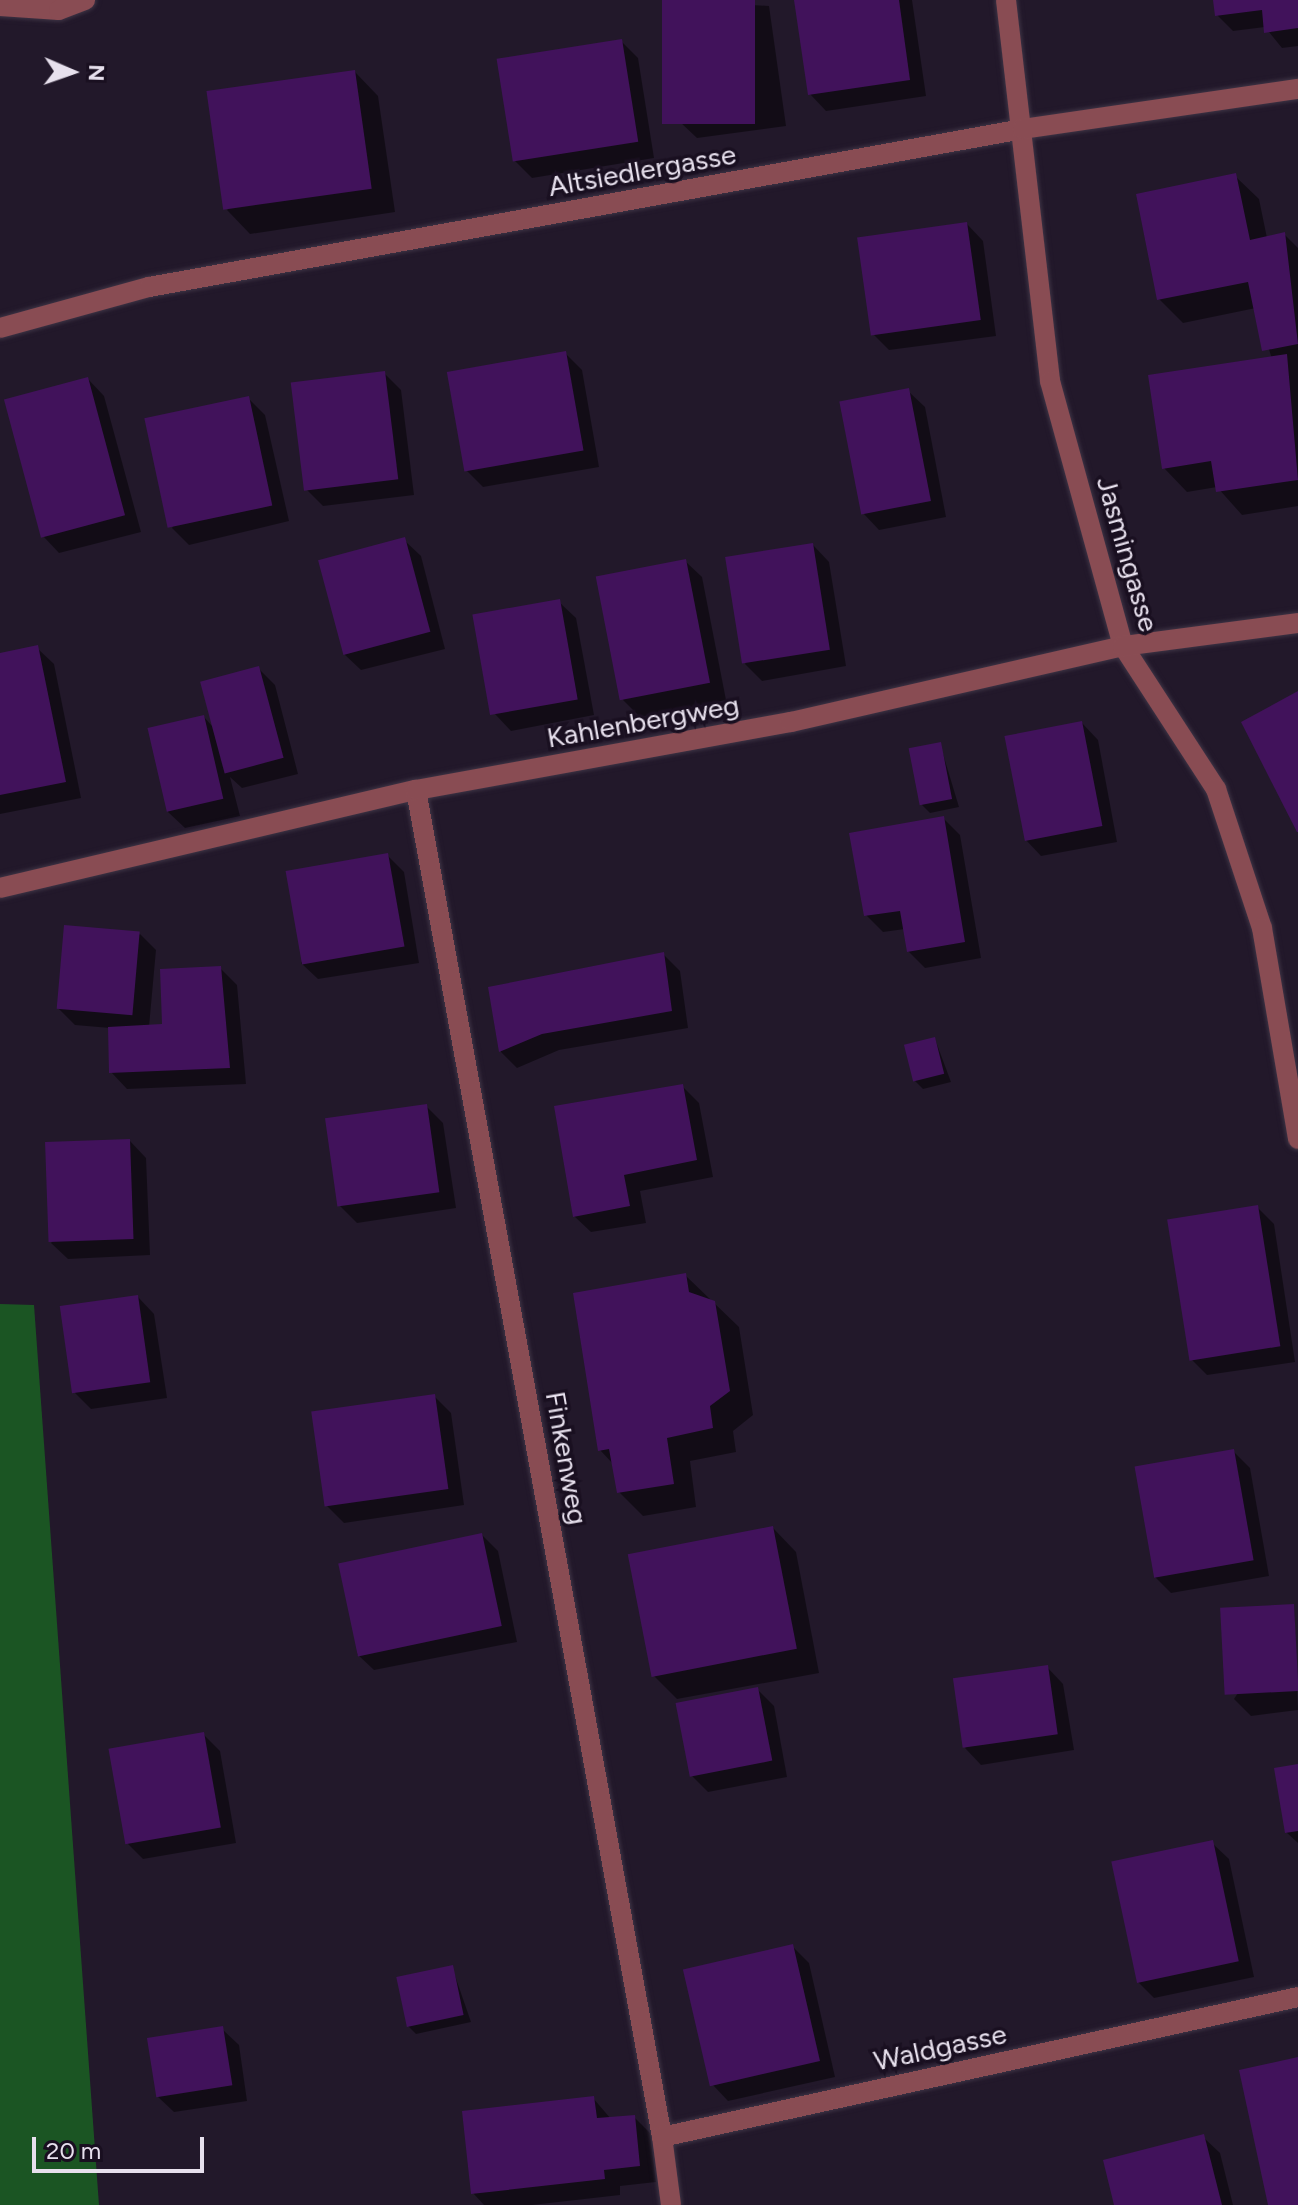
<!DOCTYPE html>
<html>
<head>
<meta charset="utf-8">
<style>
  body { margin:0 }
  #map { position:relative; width:1298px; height:2205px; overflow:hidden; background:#22182a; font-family:Figtree,sans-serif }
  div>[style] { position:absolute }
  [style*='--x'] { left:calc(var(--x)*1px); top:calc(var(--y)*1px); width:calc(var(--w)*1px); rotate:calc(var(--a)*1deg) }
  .forest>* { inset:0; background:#1b5523 }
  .shadow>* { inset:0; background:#0007 }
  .building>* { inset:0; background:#41125b; transform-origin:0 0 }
  .roads { filter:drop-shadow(0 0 2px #3e3445) drop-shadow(0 0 2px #3e3445) }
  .street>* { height:20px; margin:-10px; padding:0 10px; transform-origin:10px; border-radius:10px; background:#894c53 }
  span { translate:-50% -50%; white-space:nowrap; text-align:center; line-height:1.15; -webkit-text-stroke:7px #190f20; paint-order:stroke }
  .street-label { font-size:28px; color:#e7e0ed }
  .north { position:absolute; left:32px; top:32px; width:80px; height:80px; -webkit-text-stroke:6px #190f20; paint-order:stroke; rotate:92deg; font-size:22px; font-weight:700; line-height:32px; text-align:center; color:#e7e0ed }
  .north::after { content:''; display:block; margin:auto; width:28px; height:36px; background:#e7e0ed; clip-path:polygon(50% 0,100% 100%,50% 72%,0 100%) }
  .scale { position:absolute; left:32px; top:2137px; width:172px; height:36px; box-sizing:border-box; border:4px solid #e7e0ed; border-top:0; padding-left:10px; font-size:24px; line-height:28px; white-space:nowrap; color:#e7e0ed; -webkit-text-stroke:6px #190f20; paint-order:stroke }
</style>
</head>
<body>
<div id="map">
  <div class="forest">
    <i style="clip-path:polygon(0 1304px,34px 1305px,99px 2205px,0 2205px)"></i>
  </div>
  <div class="shadow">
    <i style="clip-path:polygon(672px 0,769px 6px,786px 126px,697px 138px,680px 122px)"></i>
    <i style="clip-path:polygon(796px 0,912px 0,926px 96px,826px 111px,810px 94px)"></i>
    <i style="clip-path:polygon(1215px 0,1298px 0,1298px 46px,1282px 48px,1265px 27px,1233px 31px,1217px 15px)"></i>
    <i style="clip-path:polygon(622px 42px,638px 58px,654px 158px,532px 178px,515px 161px)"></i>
    <i style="clip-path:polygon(355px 72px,378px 96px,395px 212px,250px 234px,227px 210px)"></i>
    <i style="clip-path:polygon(1235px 176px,1259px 199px,1267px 238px,1285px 235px,1298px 248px,1298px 506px,1242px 515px,1217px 487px,1187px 492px,1164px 468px,1272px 359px,1256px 308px,1183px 323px,1159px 299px)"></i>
    <i style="clip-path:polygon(967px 224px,983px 241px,996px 336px,889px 350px,872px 333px)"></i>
    <i style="clip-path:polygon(565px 353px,582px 370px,599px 467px,483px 487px,466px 470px)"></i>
    <i style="clip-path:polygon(384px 373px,401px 390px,414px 495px,323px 506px,306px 489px)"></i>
    <i style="clip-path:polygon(88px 379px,104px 396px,141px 532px,59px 553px,43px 536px)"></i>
    <i style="clip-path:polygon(908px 391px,925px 407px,946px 517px,879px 530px,863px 513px)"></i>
    <i style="clip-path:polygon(248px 398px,265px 415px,289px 521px,189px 545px,172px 528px)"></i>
    <i style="clip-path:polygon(404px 540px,421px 556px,445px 649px,361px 670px,344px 654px)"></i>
    <i style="clip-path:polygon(813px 545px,829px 562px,846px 666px,762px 681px,745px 664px)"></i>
    <i style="clip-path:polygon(685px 561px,702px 577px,726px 700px,640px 717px,623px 700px)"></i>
    <i style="clip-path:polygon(559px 602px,576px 618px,594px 715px,511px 731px,495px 714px)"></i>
    <i style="clip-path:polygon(37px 648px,54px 664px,81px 798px,0 814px,0 655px)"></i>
    <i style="clip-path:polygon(259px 669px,275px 685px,298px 774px,242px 788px,230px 777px,240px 816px,185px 828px,168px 812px,204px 717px,213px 727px)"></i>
    <i style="clip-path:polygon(1082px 723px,1098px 740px,1117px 842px,1041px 856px,1025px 839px)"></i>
    <i style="clip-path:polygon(940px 744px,959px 807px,930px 813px,922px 805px)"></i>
    <i style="clip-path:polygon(943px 818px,960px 835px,981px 958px,925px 968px,908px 951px,905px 929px,883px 932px,866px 915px)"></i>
    <i style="clip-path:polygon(387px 855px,404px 872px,419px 963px,318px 979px,301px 963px)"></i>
    <i style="clip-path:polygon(140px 934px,156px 950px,149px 1027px,164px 1026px,220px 968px,237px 985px,246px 1084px,127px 1089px,111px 1072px,110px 1028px,75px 1025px,58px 1008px)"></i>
    <i style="clip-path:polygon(663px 954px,680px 971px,688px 1028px,559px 1050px,517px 1068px,501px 1052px,490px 988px)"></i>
    <i style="clip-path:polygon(935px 1039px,951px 1082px,923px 1089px,915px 1081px)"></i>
    <i style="clip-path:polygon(682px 1086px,699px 1103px,713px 1177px,640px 1191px,646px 1223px,591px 1232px,574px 1216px)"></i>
    <i style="clip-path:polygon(426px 1106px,443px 1123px,456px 1208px,357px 1223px,340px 1206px)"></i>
    <i style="clip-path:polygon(130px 1141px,146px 1158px,150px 1255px,68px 1259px,51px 1243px)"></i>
    <i style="clip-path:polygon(1257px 1207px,1274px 1224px,1295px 1362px,1207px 1375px,1191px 1359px)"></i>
    <i style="clip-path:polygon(685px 1275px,739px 1327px,753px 1415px,733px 1431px,736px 1452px,690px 1461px,696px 1507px,643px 1516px,619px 1492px,614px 1465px,600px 1450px)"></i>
    <i style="clip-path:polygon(138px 1297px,154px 1314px,167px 1398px,91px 1409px,75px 1393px)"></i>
    <i style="clip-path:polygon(434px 1396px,451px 1413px,464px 1505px,344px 1523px,327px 1506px)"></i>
    <i style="clip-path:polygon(1233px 1451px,1250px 1468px,1269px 1576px,1171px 1593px,1154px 1576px)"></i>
    <i style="clip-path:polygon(773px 1528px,796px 1552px,819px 1673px,677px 1699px,654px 1676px)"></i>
    <i style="clip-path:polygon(482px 1535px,498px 1551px,517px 1642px,374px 1670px,357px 1654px)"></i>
    <i style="clip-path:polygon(1294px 1606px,1298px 1710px,1251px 1716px,1234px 1699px)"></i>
    <i style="clip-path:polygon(1047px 1667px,1063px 1684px,1074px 1750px,981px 1765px,965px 1748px)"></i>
    <i style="clip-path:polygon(757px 1689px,774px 1706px,787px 1777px,708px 1792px,691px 1775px)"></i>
    <i style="clip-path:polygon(203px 1734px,220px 1751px,236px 1843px,143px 1859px,127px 1843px)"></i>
    <i style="clip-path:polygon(1298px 1766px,1298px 1843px,1286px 1832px)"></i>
    <i style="clip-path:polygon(1212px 1843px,1229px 1859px,1254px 1977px,1154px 1998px,1137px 1981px)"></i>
    <i style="clip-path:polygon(792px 1946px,809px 1963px,835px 2077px,728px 2101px,712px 2084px)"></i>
    <i style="clip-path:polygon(452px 1967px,471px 2022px,416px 2034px,408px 2026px)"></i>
    <i style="clip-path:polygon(222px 2029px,239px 2045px,247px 2101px,174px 2112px,157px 2096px)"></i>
    <i style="clip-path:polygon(593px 2098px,611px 2119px,634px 2117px,650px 2133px,656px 2182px,620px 2186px,620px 2195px,532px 2205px,484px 2205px,473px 2193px)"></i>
    <i style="clip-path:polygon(1203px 2137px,1220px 2153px,1233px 2205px,1116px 2205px)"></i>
  </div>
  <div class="building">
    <i style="left:662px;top:0;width:93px;height:124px"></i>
    <i style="clip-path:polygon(794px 0,899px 0,910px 80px,808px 95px)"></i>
    <i style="clip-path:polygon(1213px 0,1298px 0,1298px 28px,1264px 33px,1262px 10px,1215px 16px)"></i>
    <i style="left:622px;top:39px;width:104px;height:127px;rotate:81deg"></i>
    <i style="left:355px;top:70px;width:120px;height:150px;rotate:82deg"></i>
    <i style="clip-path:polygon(1236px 173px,1250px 240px,1285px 232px,1298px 344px,1262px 351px,1248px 282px,1157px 300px,1136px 194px)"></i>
    <i style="left:967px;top:222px;width:99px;height:111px;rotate:82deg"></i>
    <i style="left:566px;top:351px;width:101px;height:121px;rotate:80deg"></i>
    <i style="clip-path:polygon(1287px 354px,1298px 480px,1216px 492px,1211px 461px,1162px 469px,1148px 375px)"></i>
    <i style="left:385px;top:371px;width:109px;height:95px;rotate:83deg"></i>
    <i style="left:88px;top:377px;width:143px;height:87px;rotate:75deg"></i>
    <i style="left:909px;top:388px;width:115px;height:71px;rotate:79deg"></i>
    <i style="left:249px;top:396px;width:112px;height:107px;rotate:78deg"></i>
    <i style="left:405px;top:537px;width:98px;height:90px;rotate:75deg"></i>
    <i style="left:813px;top:543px;width:108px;height:89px;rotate:81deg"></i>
    <i style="left:686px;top:559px;width:126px;height:92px;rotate:79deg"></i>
    <i style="left:560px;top:599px;width:102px;height:89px;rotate:80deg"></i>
    <i style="clip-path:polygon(38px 645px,66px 782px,0 795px,0 653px)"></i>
    <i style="left:259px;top:666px;width:95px;height:61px;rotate:75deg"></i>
    <i style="clip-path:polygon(1298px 691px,1298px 832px,1297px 832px,1241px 722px)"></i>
    <i style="left:204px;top:715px;width:86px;height:58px;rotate:77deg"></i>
    <i style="left:1082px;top:721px;width:107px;height:79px;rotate:79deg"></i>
    <i style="left:941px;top:742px;width:58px;height:33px;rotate:79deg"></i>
    <i style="clip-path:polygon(944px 816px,965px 942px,907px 952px,900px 911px,864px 916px,849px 833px)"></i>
    <i style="left:388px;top:853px;width:95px;height:104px;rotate:80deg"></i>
    <i style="left:64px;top:925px;width:76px;height:84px;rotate:5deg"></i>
    <i style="clip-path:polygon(664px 952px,672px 1011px,542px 1034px,499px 1052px,488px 987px)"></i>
    <i style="clip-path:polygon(221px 966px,230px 1068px,109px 1073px,108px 1027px,162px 1024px,160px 969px)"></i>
    <i style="left:935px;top:1037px;width:38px;height:32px;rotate:76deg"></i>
    <i style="clip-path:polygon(683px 1084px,697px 1160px,624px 1175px,630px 1206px,573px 1217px,554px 1106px)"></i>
    <i style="left:427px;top:1104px;width:89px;height:103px;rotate:82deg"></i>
    <i style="left:130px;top:1139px;width:100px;height:85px;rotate:88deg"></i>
    <i style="left:1258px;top:1205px;width:143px;height:92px;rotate:81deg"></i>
    <i style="clip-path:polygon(686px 1273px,689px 1292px,715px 1301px,730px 1391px,710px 1406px,713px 1428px,667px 1438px,674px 1484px,617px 1493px,609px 1449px,598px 1451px,573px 1293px)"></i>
    <i style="left:138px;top:1295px;width:88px;height:79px;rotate:82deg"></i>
    <i style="left:435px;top:1394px;width:96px;height:125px;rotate:82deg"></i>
    <i style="left:1234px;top:1449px;width:113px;height:101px;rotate:80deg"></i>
    <i style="left:773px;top:1526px;width:125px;height:148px;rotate:79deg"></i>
    <i style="left:482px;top:1533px;width:95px;height:147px;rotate:78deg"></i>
    <i style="left:1294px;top:1604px;width:87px;height:74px;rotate:87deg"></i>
    <i style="left:1048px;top:1665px;width:70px;height:96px;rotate:82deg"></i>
    <i style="left:758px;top:1687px;width:75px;height:84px;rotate:79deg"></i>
    <i style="left:204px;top:1732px;width:97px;height:97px;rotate:80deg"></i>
    <i style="clip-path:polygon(1298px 1764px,1298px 1831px,1285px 1833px,1274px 1768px)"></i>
    <i style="left:1213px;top:1840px;width:124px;height:104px;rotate:78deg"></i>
    <i style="left:793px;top:1944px;width:120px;height:113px;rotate:77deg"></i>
    <i style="left:453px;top:1965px;width:51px;height:58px;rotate:78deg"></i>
    <i style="left:223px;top:2026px;width:60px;height:77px;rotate:81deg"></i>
    <i style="clip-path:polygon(1298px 2057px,1298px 2205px,1268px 2205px,1239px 2070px)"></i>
    <i style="clip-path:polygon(594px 2096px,597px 2118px,635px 2115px,640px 2166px,604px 2170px,605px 2179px,471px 2194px,462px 2111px)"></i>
    <i style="clip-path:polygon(1204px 2134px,1222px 2205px,1114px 2205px,1103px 2160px)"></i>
  </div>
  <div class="roads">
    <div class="street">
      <i style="--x:1006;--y:0;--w:384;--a:83.4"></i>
      <i style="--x:1050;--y:381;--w:275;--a:74.6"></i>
      <i style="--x:1123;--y:646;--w:171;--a:57"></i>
      <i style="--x:1216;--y:789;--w:146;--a:71.7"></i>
      <i style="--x:1262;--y:928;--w:214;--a:80.3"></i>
      <i style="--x:0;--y:6;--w:59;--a:3.9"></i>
      <i style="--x:59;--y:10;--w:28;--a:-21"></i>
      <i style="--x:0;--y:328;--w:155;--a:-15.4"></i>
      <i style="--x:149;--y:287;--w:888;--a:-10.25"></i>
      <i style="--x:1023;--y:129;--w:278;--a:-8.3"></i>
      <i style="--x:416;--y:790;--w:1369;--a:79.65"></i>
      <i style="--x:0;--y:888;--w:427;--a:-13.3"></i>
      <i style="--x:416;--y:790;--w:381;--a:-10.3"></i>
      <i style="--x:791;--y:722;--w:341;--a:-12.9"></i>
      <i style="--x:1123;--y:646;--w:177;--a:-7.5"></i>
      <i style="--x:671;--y:2205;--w:69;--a:-97.5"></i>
      <i style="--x:662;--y:2137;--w:651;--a:-12.41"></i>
    </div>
  </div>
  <div class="street-label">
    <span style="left:642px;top:170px;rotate:-10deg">Altsiedlergasse</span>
    <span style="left:1128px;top:554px;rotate:74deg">Jasmingasse</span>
    <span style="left:643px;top:721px;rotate:-10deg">Kahlenbergweg</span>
    <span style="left:567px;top:1458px;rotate:80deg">Finkenweg</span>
    <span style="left:940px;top:2047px;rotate:-12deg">Waldgasse</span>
  </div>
  <div class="north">N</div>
  <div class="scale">20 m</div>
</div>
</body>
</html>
